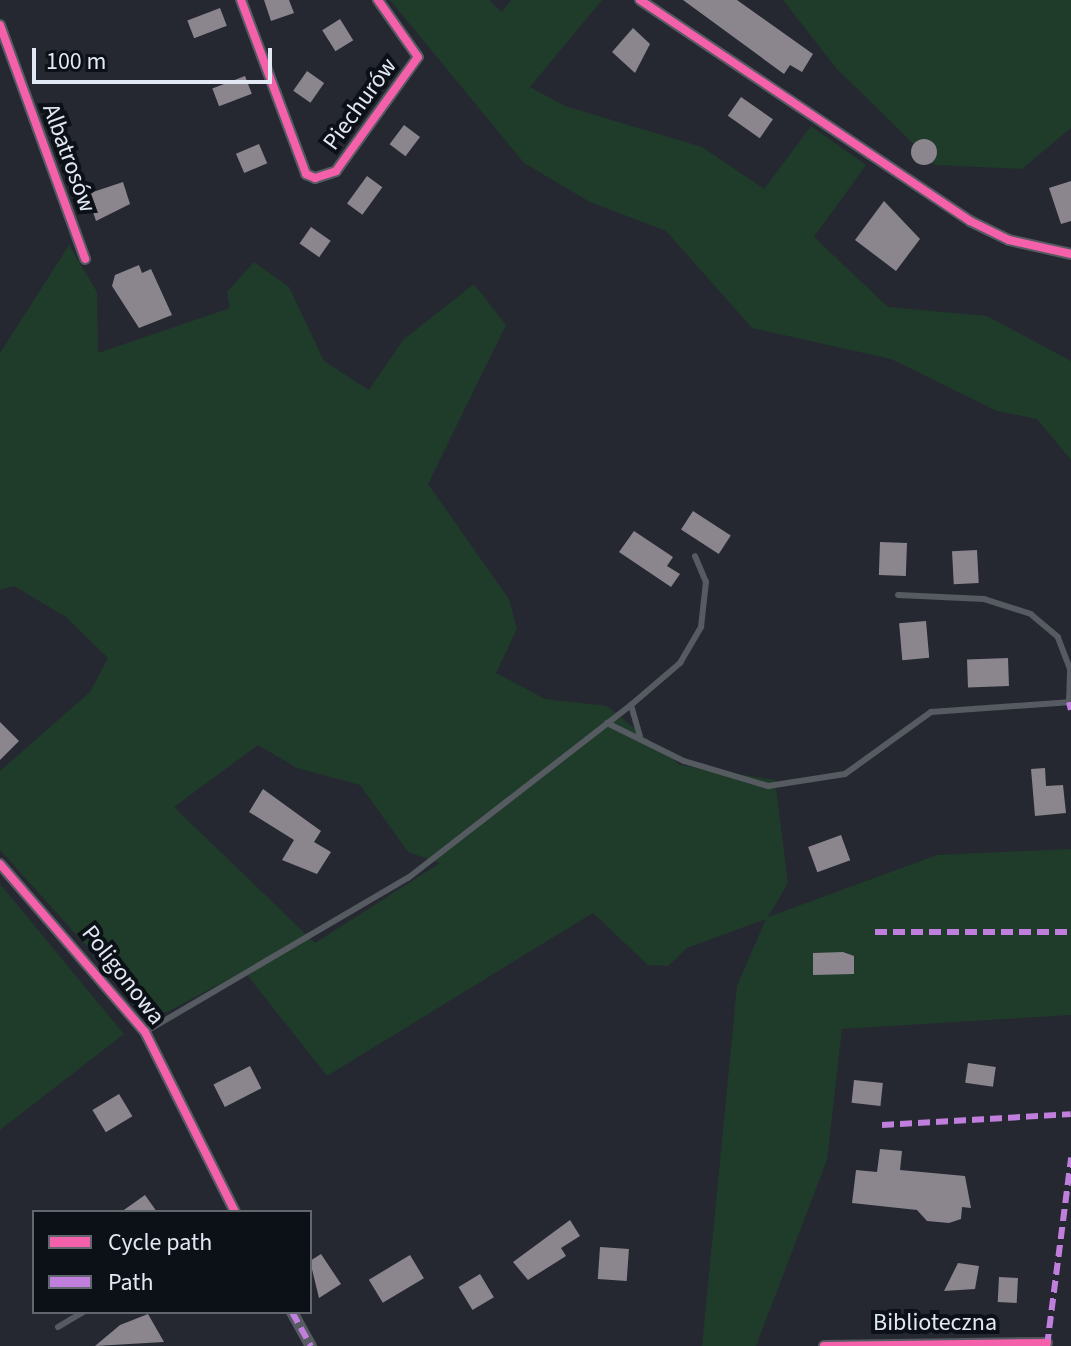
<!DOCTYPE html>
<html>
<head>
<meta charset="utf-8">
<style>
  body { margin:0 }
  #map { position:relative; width:1071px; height:1346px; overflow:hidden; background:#252831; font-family:"Source Sans 3",sans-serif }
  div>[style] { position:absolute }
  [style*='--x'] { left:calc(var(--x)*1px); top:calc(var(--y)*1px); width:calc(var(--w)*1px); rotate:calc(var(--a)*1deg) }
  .green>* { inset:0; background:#1f3b29 }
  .building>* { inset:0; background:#8b858e; transform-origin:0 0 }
  .round { border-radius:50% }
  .lane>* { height:6px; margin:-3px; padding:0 3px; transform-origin:3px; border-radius:3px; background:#565a61 }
  .street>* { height:12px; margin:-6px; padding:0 6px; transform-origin:6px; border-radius:6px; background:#565a61 }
  .quiet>* { height:6px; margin-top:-3px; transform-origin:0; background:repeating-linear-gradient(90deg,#c07fdc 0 12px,transparent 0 18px) }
  .cycleway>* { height:8px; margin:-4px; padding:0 4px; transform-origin:4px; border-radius:4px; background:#f560ab }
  span { translate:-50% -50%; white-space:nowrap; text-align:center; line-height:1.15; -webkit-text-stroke:8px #0c1017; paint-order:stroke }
  .street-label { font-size:24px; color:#e3e9f4 }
  .legend { position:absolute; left:32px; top:1210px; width:280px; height:104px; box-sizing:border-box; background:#0c1017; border:2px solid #62676f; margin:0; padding:10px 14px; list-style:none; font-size:24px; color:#e3e9f4 }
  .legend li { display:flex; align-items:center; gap:16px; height:40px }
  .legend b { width:40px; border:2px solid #62676f }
  .scale { position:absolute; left:32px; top:48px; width:240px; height:36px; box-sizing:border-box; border:4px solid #e3e9f4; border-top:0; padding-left:10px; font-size:24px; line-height:28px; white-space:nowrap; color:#e3e9f4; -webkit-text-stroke:6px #0c1017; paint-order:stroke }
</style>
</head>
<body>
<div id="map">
  <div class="green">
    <i style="clip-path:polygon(390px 0,489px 0,502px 12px,511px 0,602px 0,530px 87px,565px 106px,702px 147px,764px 189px,811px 126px,866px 165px,814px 237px,888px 307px,987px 316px,1071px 361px,1071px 460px,1037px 419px,997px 411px,891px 359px,752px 328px,666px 231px,590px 202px,524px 163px)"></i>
    <i style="clip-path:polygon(783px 0,1071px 0,1071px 128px,1022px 169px,935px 165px,836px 68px)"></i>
    <i style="clip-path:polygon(evenodd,69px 245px,97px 292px,98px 353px,230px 308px,227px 292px,254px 262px,289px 287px,324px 361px,369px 390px,403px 340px,474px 284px,506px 325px,428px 484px,509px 599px,517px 629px,496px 673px,545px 699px,607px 706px,680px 765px,775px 780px,788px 883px,768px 917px,937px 855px,1071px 849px,1071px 1015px,842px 1029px,827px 1160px,756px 1346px,702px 1346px,737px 986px,766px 919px,687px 948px,668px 966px,648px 965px,593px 913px,327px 1076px,244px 971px,167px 1012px,147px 1013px,0 850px,0 771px,90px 692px,108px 658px,66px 617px,14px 586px,0 590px,0 353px,69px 245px,258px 745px,297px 768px,360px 785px,408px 852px,440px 863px,315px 943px,174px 807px,258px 745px)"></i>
    <i style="clip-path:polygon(0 884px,124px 1034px,0 1130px)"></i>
  </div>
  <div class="building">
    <i style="clip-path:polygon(264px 0,289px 0,294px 13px,271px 21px)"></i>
    <i style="clip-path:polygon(683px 0,737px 0,813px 54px,802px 72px,790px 65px,784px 74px)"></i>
    <i style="left:220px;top:8px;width:19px;height:35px;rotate:69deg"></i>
    <i style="left:340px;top:19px;width:25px;height:21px;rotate:58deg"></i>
    <i style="clip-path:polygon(633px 28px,650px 44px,635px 73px,612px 52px)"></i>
    <i style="left:307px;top:71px;width:21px;height:24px;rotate:35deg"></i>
    <i style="left:245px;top:76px;width:19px;height:35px;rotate:69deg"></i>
    <i style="left:741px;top:97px;width:39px;height:23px;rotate:35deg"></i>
    <i style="left:404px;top:125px;width:20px;height:24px;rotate:37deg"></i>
    <i class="round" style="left:911px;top:139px;width:26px;height:26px"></i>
    <i style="left:259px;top:144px;width:21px;height:25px;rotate:67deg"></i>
    <i style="left:367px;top:176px;width:19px;height:34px;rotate:36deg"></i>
    <i style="clip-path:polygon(1071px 181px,1071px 221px,1061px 224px,1049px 188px)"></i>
    <i style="clip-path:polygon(123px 182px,130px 204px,96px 221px,87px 194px)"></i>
    <i style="clip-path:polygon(884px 201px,920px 239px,896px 271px,855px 240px)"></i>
    <i style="left:311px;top:227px;width:24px;height:20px;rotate:35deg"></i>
    <i style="clip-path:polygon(139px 265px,142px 273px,151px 269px,172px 315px,139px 328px,112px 286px,115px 275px)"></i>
    <i style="left:693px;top:511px;width:45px;height:22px;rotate:33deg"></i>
    <i style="clip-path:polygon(634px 531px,673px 557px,667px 566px,680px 574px,671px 587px,619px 552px)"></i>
    <i style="left:880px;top:542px;width:27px;height:33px;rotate:2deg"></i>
    <i style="left:977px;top:550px;width:33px;height:25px;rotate:87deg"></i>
    <i style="left:926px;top:621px;width:37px;height:27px;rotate:85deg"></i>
    <i style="left:1008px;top:658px;width:28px;height:41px;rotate:88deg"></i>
    <i style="clip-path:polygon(0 722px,19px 741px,0 760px)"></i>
    <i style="clip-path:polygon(1045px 768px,1046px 786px,1063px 785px,1066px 813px,1035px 816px,1031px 769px)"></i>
    <i style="clip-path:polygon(263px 789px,321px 831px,314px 842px,331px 852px,317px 874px,282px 860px,294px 840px,249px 812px)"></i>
    <i style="left:841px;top:835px;width:27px;height:35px;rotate:70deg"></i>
    <i style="clip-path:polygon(843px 952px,854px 956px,854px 974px,813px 975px,813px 953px)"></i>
    <i style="left:968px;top:1063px;width:28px;height:20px;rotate:8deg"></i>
    <i style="left:250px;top:1066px;width:25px;height:41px;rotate:63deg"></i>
    <i style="left:854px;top:1080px;width:29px;height:23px;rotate:6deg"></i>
    <i style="left:119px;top:1094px;width:26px;height:31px;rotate:59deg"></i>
    <i style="clip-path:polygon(880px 1149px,902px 1151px,900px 1170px,965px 1176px,971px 1208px,962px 1207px,961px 1219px,949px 1223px,927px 1221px,917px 1210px,852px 1203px,856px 1170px,877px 1172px)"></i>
    <i style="clip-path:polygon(145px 1195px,157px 1212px,121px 1212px)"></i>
    <i style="clip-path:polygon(570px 1220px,580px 1236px,561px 1248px,566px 1256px,528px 1280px,513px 1262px)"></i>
    <i style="left:600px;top:1247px;width:29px;height:32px;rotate:4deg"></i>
    <i style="clip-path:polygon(321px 1254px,341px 1284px,319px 1298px,310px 1261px)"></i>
    <i style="left:410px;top:1255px;width:27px;height:48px;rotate:59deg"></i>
    <i style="clip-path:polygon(958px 1263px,979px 1266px,975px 1289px,944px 1291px)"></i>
    <i style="left:480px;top:1274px;width:27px;height:25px;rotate:59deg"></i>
    <i style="left:999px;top:1277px;width:19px;height:25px;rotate:3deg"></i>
    <i style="clip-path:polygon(148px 1314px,164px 1342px,95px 1346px,120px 1325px)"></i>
  </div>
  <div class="lane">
    <i style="--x:631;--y:705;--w:32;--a:74"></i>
    <i style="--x:607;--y:723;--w:86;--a:26.3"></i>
    <i style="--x:684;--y:761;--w:88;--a:16.6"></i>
    <i style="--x:768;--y:786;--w:78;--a:-8.9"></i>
    <i style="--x:845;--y:774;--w:106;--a:-35.8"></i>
    <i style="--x:931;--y:712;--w:138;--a:-4.1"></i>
    <i style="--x:1069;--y:702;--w:33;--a:-88"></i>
    <i style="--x:1070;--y:669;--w:34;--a:-111"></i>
    <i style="--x:1058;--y:637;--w:35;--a:-140"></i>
    <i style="--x:1031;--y:614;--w:49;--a:-162.3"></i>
    <i style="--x:984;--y:599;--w:86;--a:-177.3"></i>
    <i style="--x:145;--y:1032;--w:305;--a:-30.4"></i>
    <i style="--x:408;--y:878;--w:282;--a:-37.8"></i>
    <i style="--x:631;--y:705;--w:65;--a:-40.6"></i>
    <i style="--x:680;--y:663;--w:42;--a:-59.7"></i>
    <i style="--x:701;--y:627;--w:45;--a:-83.7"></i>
    <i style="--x:706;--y:582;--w:28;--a:-113"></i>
    <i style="--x:58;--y:1327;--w:29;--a:-31"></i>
  </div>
  <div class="street">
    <i style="--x:241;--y:0;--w:186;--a:69.5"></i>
    <i style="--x:306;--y:174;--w:10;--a:24"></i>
    <i style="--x:315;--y:178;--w:22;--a:-18"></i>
    <i style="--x:336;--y:171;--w:140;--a:-54.3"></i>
    <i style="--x:418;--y:57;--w:70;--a:-125.1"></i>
    <i style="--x:640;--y:0;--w:397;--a:33.8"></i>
    <i style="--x:970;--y:221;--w:43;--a:26"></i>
    <i style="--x:1009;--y:240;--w:64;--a:12.7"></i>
    <i style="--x:0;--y:25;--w:249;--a:70"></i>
    <i style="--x:0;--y:864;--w:222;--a:49.2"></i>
    <i style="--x:145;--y:1032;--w:201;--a:63.4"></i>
    <i style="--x:292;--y:1312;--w:39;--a:61"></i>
    <i style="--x:824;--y:1346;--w:223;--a:-0.8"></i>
  </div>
  <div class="quiet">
    <i style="--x:1069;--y:702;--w:8;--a:76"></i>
    <i style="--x:875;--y:932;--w:196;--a:0"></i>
    <i style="--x:882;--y:1125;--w:189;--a:-3.3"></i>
    <i style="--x:292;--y:1312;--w:39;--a:61"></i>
    <i style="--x:1047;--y:1346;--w:190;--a:-82.7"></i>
  </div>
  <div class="cycleway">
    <i style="--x:241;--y:0;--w:186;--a:69.5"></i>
    <i style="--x:306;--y:174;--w:10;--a:24"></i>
    <i style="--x:315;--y:178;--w:22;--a:-18"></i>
    <i style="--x:336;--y:171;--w:140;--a:-54.3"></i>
    <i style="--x:418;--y:57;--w:70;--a:-125.1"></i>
    <i style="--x:640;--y:0;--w:397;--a:33.8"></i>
    <i style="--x:970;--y:221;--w:43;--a:26"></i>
    <i style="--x:1009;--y:240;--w:64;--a:12.7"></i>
    <i style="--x:0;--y:25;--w:249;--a:70"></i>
    <i style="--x:0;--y:864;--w:222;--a:49.2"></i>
    <i style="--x:145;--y:1032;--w:201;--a:63.4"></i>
    <i style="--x:824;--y:1346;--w:223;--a:-0.8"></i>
  </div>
  <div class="street-label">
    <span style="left:360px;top:104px;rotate:-54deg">Piechurów</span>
    <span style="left:69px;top:158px;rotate:70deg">Albatrosów</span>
    <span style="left:123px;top:975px;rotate:52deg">Poligonowa</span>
    <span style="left:935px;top:1323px">Biblioteczna</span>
  </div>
  <ul class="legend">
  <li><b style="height:10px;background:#f560ab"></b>Cycle path</li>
  <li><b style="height:10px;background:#c07fdc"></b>Path</li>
  </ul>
  <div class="scale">100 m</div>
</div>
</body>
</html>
